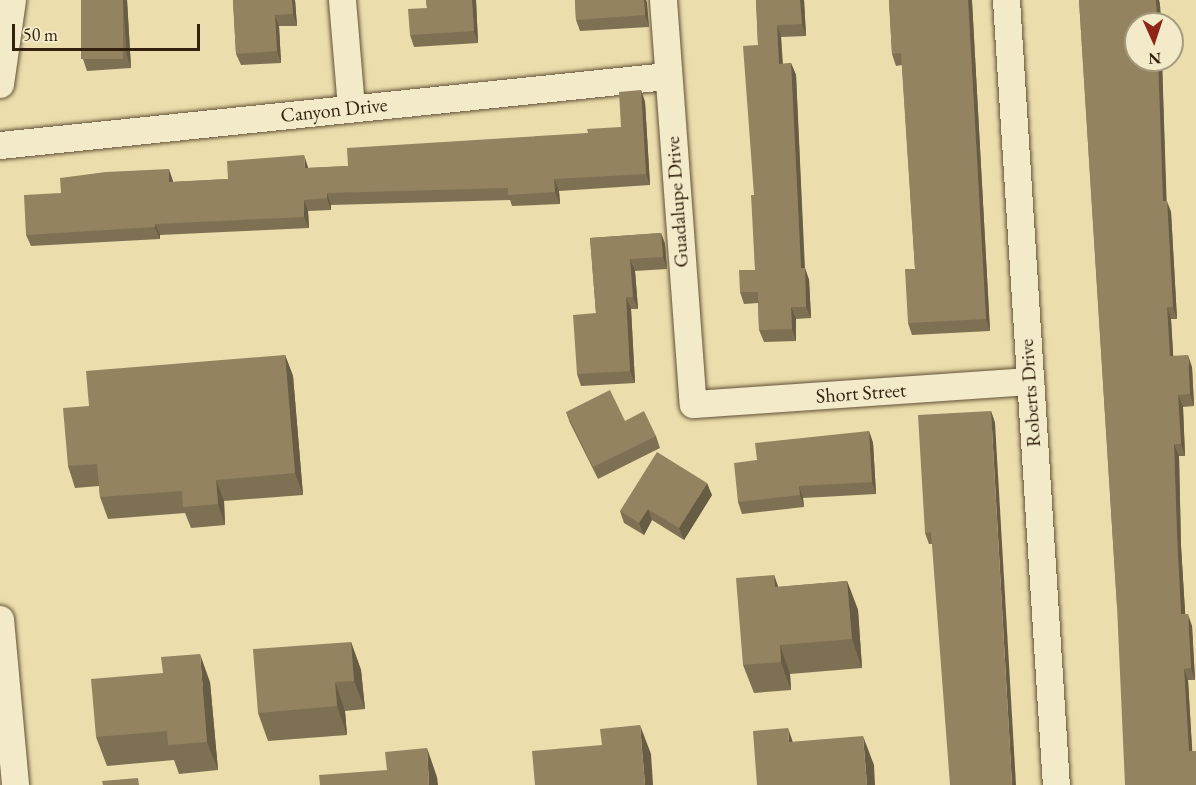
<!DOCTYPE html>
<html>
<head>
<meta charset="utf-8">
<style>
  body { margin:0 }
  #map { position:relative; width:1196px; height:785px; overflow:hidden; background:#ebdeac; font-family:"EB Garamond",serif }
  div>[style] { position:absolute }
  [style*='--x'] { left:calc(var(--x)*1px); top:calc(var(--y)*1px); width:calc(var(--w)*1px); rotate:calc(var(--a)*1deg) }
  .roads { filter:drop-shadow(0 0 2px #625037) drop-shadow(0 0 2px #625037) }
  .minor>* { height:27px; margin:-13.5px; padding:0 13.5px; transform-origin:13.5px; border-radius:13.5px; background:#f2eac9 }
  .wall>* { inset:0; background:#7e7153 }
  .shaded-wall>* { inset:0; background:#675c44 }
  .building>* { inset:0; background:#938361; transform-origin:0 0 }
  span { translate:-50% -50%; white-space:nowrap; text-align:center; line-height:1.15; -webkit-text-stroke:4.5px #f2eac9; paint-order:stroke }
  .street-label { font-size:20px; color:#342110 }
  .north { position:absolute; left:1124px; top:12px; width:60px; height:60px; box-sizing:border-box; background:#f2eac9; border:2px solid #a69a7f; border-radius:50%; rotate:177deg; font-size:16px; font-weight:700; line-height:24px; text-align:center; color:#342110 }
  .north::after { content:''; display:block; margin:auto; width:21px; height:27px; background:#8f2418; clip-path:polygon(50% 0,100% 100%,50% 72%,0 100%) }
  .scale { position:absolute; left:12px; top:24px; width:188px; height:27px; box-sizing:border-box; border:3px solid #342110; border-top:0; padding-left:8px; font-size:18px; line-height:21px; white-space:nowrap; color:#342110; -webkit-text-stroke:4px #f2eac9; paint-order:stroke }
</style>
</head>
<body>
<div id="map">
  <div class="roads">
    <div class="minor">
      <i style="--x:342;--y:0;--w:108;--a:85.2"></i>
      <i style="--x:663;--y:0;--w:405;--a:85.8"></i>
      <i style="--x:693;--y:404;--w:338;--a:-3.9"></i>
      <i style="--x:1006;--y:0;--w:787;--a:86.36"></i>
      <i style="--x:0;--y:84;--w:85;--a:-81.9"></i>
      <i style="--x:0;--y:145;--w:671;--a:-5.91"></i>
      <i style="--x:0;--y:619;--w:167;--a:84.8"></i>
    </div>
  </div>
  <div class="wall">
    <i style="clip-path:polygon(81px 0,127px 0,131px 68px,87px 71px,83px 59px)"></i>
    <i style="clip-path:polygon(233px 0,295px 0,297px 26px,279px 26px,281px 63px,241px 65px,236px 54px)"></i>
    <i style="clip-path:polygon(426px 0,476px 0,478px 43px,414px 47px,410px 35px,427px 8px)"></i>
    <i style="clip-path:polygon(575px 0,646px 0,649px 27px,580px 31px,576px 20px)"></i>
    <i style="clip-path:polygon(756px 0,804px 0,806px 36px,781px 37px,783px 64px,791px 63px,796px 75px,805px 268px,809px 280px,811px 318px,796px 319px,796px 341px,764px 342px,759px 330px,758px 303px,744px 304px,740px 292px,755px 270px,754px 195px,758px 45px)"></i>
    <i style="clip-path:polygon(889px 0,972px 0,972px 1px,990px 331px,912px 335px,908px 323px,915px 269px,902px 65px,896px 66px,892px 54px)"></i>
    <i style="clip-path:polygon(1079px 0,1159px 0,1160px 5px,1161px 24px,1136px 24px,1162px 60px,1166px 201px,1171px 212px,1177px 319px,1171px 319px,1173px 356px,1192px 367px,1194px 406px,1183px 407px,1185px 456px,1179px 456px,1181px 546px,1185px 614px,1192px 626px,1195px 680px,1188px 680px,1192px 751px,1196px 785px,1117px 606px)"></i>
    <i style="clip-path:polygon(641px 90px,645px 102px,650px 185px,559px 191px,560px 204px,512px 206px,510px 200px,331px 205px,331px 210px,308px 211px,309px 228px,160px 235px,160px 239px,31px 246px,26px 235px,61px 193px,173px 181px,173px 182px,228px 179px,308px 168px,348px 166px,588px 133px,621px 127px)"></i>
    <i style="clip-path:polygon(661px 233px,665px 244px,667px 269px,635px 271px,638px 309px,631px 309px,635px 383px,581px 386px,577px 374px,596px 313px,590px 238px)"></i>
    <i style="clip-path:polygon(285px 355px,293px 376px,303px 495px,224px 501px,225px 525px,191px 528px,185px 513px,108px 519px,100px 497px,99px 486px,75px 488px,68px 466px,89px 406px)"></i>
    <i style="clip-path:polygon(991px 411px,995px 423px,932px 544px,929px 544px,925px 533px)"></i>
    <i style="clip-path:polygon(566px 412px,625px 421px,656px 436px,660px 448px,598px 479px,570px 423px)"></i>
    <i style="clip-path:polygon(869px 431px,873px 443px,876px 494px,803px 498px,804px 507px,742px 514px,738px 502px,757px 460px)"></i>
    <i style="clip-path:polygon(712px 495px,684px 540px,652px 520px,644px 535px,624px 523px,620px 511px)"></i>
    <i style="clip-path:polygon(774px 575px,778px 587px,847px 581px,858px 610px,862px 668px,790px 674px,791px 690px,754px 693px,743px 665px)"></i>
    <i style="clip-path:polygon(351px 642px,361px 670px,365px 709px,345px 711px,347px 735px,268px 741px,258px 713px)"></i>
    <i style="clip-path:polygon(210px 682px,218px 770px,179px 774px,174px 760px,107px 766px,96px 737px)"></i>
  </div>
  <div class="shaded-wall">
    <i style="clip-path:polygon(123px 0,127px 0,131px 68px,127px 56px)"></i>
    <i style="clip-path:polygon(292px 0,295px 0,297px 26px,293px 14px)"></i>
    <i style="clip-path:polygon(472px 0,476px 0,478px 43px,474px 31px)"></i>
    <i style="clip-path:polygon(644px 0,646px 0,647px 3px,649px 27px,645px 15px)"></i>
    <i style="clip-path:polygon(800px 0,804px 0,806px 36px,802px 24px)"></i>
    <i style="clip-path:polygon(968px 0,972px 0,972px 1px,990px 331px,986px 319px)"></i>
    <i style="clip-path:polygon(1156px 0,1159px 0,1160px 5px,1161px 24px,1157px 24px)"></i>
    <i style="clip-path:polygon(275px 15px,279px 26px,281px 63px,277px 51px)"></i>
    <i style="clip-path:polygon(777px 25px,781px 37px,783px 76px,779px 64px)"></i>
    <i style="clip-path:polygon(1158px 60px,1162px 60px,1167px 213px,1163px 201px)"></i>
    <i style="clip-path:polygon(791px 63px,796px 75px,805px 280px,801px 268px)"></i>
    <i style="clip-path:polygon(641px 90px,645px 102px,650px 185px,646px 174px)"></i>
    <i style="clip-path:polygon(304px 155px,308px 167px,309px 180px,305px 168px)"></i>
    <i style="clip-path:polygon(169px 169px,173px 181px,174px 194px,169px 182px)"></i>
    <i style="clip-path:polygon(554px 179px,559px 191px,560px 204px,555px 192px)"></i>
    <i style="clip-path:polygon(327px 193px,331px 205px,331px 210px,327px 198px)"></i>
    <i style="clip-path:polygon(304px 200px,308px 211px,309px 228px,304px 217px)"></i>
    <i style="clip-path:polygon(1167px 201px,1171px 212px,1177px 319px,1173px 307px)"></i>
    <i style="clip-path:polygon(155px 224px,160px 235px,160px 239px,155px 227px)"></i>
    <i style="clip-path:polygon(661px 233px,665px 244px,667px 269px,663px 257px)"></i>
    <i style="clip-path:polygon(630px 259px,635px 271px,638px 309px,633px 297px)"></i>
    <i style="clip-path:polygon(805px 268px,809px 280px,811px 318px,806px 307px)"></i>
    <i style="clip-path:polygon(626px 297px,631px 309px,635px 383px,630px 371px)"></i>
    <i style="clip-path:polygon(791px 307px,796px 319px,796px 341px,792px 329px)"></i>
    <i style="clip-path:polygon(1167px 307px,1171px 319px,1174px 368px,1170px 356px)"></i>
    <i style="clip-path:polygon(285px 355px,293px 376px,303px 495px,295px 473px)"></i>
    <i style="clip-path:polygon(1188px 355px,1192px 367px,1194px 406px,1190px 394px)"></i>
    <i style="clip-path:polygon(1178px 395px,1183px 407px,1185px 456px,1181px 444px)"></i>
    <i style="clip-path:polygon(991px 411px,995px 423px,1016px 785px,1012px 785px)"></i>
    <i style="clip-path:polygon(869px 431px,873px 443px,876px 494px,872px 482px)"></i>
    <i style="clip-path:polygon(1174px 444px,1179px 456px,1181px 546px,1186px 626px,1181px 614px,1177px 535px)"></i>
    <i style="clip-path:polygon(216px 480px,224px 501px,225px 525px,218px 504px)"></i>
    <i style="clip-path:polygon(707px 483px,712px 495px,684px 540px,679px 528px)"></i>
    <i style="clip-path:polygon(799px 486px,803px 498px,804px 507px,800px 495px)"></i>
    <i style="clip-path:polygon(648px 509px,652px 520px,644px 535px,639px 523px)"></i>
    <i style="clip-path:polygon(774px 575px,784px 603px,775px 587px)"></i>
    <i style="clip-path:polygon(847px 581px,858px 610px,862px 668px,852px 639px)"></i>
    <i style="clip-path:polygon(1188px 614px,1192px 626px,1195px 680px,1191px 668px)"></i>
    <i style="clip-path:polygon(351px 642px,361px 670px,365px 709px,354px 681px)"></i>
    <i style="clip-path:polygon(780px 645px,790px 674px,791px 690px,781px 662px)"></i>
    <i style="clip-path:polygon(200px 654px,210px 682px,218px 770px,207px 742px)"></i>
    <i style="clip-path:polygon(1184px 669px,1188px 680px,1193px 763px,1189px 751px)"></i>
    <i style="clip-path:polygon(335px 682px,345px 711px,347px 735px,337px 706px)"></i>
    <i style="clip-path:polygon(640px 725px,651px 754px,653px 785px,645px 785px)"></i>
    <i style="clip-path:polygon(788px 728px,798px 757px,789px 742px)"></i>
    <i style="clip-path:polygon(863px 736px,874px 765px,875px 785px,867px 785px)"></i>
    <i style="clip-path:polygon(427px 748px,437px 777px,438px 785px,429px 785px)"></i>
  </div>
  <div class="building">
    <i style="left:81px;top:0;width:42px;height:59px"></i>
    <i style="clip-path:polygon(233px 0,292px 0,293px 14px,275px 15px,277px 51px,236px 54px)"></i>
    <i style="clip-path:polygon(426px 0,472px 0,474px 31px,410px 35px,408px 9px,427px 8px)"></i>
    <i style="clip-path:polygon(575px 0,644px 0,645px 15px,576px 20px)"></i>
    <i style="clip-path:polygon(756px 0,800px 0,802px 24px,777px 25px,779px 64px,791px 63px,801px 268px,805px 268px,806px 307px,791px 307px,792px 329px,759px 330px,758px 292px,740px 292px,739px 270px,755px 270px,751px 195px,754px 195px,743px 46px,758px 45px)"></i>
    <i style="clip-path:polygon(889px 0,968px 0,986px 319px,908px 323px,905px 269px,915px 269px,901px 53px,892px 54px)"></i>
    <i style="clip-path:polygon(1079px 0,1156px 0,1157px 24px,1136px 24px,1136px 60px,1158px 60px,1163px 201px,1167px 201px,1173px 307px,1167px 307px,1170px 356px,1188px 355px,1190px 394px,1178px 395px,1181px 444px,1174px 444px,1177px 535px,1181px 614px,1188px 614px,1191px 668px,1184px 669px,1189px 751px,1196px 751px,1196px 785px,1125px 785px,1117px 606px)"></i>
    <i style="clip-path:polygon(641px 90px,646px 174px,554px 179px,555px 192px,508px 195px,508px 188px,327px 193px,327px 198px,304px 200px,304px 217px,155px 224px,155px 227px,26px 235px,24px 195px,61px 193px,60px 178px,106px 172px,169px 169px,169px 182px,228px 179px,227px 161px,304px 155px,305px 168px,348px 166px,347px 148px,588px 133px,587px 129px,621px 127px,619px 92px)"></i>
    <i style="clip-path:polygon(661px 233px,663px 257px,630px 259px,633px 297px,626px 297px,630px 371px,577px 374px,573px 315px,596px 313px,590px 238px)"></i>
    <i style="clip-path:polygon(285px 355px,295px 473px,216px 480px,218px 504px,183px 507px,182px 491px,100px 497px,97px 464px,68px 466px,63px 408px,89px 406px,86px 371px)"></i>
    <i style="clip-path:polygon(610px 390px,625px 421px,644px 411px,656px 436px,593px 467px,566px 412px)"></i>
    <i style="clip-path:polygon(991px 411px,1012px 785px,950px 785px,931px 532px,925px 533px,918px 415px)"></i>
    <i style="clip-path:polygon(869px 431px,872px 482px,799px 486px,800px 495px,738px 502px,734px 463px,757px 460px,755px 443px)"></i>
    <i style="clip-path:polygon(657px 452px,707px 483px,679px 528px,648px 509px,639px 523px,620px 511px)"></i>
    <i style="clip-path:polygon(774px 575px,775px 587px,847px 581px,852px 639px,780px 645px,781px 662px,743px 665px,736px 578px)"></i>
    <i style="clip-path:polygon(351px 642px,354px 681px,335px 682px,337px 706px,258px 713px,253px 649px)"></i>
    <i style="clip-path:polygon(200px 654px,207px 742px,168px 745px,167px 731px,96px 737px,91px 679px,163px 673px,161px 657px)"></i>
    <i style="clip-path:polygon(640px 725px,645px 785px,535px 785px,532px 751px,602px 745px,600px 729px)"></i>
    <i style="clip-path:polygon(788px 728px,789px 742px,863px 736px,867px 785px,757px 785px,753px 731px)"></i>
    <i style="clip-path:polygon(427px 748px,429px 785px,320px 785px,319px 775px,387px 770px,385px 752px)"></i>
    <i style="clip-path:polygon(138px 778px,139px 785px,103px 785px,102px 781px)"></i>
  </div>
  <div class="street-label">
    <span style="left:334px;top:110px;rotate:-6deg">Canyon Drive</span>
    <span style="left:677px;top:202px;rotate:-94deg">Guadalupe Drive</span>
    <span style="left:861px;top:393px;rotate:-4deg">Short Street</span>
    <span style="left:1030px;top:393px;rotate:-94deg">Roberts Drive</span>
  </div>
  <div class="north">N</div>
  <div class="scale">50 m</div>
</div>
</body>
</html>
